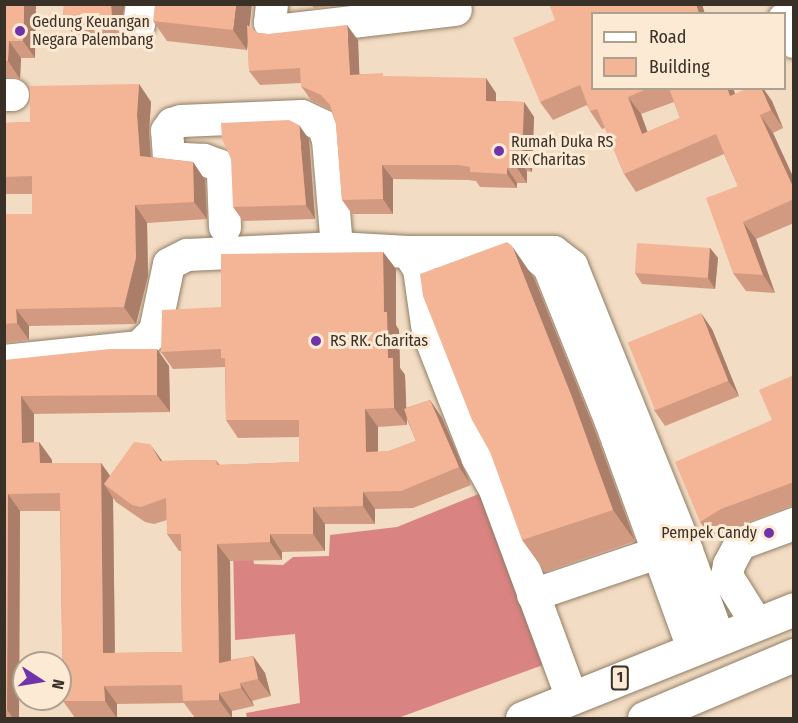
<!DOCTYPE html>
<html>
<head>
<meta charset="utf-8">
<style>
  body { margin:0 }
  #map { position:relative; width:798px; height:723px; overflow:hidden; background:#f2dcc3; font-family:"Fira Sans Condensed",sans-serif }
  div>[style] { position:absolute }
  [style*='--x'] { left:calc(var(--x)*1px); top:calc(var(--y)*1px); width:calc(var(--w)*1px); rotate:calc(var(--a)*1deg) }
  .forest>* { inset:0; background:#da8383 }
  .roads { filter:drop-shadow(0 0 2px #917d66) drop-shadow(0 0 2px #917d66) }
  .minor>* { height:32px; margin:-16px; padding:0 16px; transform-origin:16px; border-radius:16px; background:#fff }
  .highway>* { height:33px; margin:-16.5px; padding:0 16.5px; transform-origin:16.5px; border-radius:16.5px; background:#fff }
  .wall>* { inset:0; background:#d29b81 }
  .shaded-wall>* { inset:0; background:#ab7e69 }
  .building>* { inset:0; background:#f4b496; transform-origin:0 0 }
  .dots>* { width:16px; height:16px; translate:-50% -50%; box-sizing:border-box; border:3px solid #fcead5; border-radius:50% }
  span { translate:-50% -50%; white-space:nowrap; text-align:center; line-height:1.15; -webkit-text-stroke:6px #fcead5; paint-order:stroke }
  .shield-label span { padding:2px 4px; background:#fcead5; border:2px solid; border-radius:4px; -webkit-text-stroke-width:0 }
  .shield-label { font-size:15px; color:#393127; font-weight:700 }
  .poi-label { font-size:16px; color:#393127 }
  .left { translate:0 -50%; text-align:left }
  .right { translate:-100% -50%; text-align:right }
  .frame { position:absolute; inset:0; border:6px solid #393127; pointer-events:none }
  .legend { position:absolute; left:591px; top:12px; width:195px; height:78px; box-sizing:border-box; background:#fcead5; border:2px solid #aea08f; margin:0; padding:8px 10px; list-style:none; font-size:18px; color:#393127 }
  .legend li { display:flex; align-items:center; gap:12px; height:30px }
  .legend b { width:30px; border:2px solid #aea08f }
  .north { position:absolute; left:12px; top:651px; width:60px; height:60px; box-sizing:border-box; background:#fcead5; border:2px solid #aea08f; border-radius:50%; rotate:102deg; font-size:16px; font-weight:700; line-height:24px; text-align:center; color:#393127 }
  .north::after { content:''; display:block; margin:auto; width:21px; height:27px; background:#6f34aa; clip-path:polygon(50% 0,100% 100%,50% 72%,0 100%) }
</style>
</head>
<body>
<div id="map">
  <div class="forest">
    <i style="clip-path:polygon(486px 491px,543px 665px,398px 718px,247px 718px,246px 713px,300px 703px,295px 634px,235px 640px,233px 544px,251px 545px,254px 564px,283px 565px,293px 557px,329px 556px,330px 535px,397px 527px)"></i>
  </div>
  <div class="roads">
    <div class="minor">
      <i style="--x:272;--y:4;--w:19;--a:96"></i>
      <i style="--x:270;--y:23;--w:10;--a:53"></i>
      <i style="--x:276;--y:31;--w:181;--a:-6.7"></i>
      <i style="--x:784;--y:19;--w:25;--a:67"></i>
      <i style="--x:139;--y:25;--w:21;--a:-82"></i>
      <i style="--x:4;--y:95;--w:9;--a:0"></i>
      <i style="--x:225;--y:227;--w:53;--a:-92.2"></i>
      <i style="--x:223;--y:174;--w:9;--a:-111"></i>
      <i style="--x:220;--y:166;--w:17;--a:-159"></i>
      <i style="--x:204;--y:160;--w:35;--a:-177"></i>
      <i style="--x:169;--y:158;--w:27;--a:-94"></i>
      <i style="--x:167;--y:131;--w:9;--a:-54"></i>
      <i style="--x:172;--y:124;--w:9;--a:-18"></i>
      <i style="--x:181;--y:121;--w:121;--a:-2.4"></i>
      <i style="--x:302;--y:116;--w:23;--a:25"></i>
      <i style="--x:323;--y:126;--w:15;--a:70"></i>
      <i style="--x:328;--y:140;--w:108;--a:85.2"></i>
      <i style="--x:408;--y:252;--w:20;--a:57"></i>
      <i style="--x:419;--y:269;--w:64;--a:81.9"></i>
      <i style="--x:428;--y:332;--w:136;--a:68.5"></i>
      <i style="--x:478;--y:459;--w:35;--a:61"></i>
      <i style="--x:495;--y:490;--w:222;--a:69.7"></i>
      <i style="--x:532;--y:252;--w:23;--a:41"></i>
      <i style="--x:549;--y:267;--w:167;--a:68.2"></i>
      <i style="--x:611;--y:422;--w:241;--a:70.1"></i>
      <i style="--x:4;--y:361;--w:136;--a:-5.9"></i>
      <i style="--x:139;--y:347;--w:23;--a:-45"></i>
      <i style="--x:155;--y:331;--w:68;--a:-78.2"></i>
      <i style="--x:169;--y:264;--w:20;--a:-27"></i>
      <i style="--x:187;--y:255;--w:150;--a:-2.7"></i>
      <i style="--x:337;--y:248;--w:71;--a:3.2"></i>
      <i style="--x:408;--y:252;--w:146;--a:0"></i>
      <i style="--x:554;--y:252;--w:23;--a:38"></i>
      <i style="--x:572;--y:266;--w:307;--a:68"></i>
      <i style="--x:687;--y:551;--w:94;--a:70"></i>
      <i style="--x:533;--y:595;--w:134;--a:-18.7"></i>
      <i style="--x:757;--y:624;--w:57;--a:-122"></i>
      <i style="--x:727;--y:576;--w:11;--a:-80"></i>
      <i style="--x:729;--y:565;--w:24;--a:-62"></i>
      <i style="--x:740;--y:544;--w:58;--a:-20.3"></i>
    </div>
    <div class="highway">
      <i style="--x:522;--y:718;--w:293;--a:-21.8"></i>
      <i style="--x:644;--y:718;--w:163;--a:-22.8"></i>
    </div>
  </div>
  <div class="wall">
    <i style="clip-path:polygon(4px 4px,35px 58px,21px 58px,20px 79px,4px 77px)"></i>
    <i style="clip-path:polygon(64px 4px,125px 4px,121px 22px,122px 29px,130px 40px,73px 34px,63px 19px)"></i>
    <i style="clip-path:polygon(311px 4px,348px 4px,314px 8px)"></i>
    <i style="clip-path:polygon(evenodd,555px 20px,592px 88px,733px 88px,735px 94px,772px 101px,783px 128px,773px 133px,794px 179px,794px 223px,756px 239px,775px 293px,746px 291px,733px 273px,738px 186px,724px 154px,636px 192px,624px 174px,605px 128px,602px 129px,590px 111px,587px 105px,553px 120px,540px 102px,555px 20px,674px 102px,680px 118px,647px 132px,641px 114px,674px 102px)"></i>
    <i style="clip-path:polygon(153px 21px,249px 27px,258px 33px,268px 34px,358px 40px,359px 74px,386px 77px,496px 93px,496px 101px,524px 102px,534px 117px,532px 172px,527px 171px,527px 183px,517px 183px,517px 188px,480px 187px,476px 181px,468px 180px,393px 179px,393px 214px,352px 214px,342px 200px,336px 124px,331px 110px,311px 100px,301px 86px,301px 83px,260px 85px,249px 71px,248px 39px,247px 50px,167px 41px)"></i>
    <i style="clip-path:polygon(139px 84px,151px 102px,149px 132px,151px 157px,193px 162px,205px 180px,207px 219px,147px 223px,148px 276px,136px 324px,29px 326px,29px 340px,4px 343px,4px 214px,32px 214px,32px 194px,4px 194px,4px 123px,30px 122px)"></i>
    <i style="clip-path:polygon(309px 139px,315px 219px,243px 221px,233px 207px)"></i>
    <i style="clip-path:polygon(710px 248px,718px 258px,715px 289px,642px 284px,635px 273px)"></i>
    <i style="clip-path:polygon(evenodd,383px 252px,396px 269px,396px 326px,399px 330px,400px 368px,405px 375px,406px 408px,430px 400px,442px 418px,471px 485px,413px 508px,375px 509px,375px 524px,325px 524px,325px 551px,282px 552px,282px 560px,230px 561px,231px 660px,253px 656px,265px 673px,271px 696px,252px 701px,254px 706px,232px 711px,232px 718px,195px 718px,184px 703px,117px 704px,117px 718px,75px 718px,63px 701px,60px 511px,20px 511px,19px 718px,4px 718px,4px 360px,169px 366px,170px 412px,34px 414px,34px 442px,39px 442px,52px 460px,52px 463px,101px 463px,110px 476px,162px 461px,216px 460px,220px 465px,299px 462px,299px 437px,238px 438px,226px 420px,225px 367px,173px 369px,161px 352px,221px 307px,383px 252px,406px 417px,416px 441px,389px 451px,378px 452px,378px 427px,407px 425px,406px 417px,383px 252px,113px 498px,116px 502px,145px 522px,154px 524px,167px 520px,167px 534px,179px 551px,181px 551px,182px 652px,115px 653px,113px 498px)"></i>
    <i style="clip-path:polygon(534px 278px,594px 428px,635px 541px,545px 572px,522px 540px)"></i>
    <i style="clip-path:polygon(712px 329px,739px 396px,665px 426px,654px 410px)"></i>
    <i style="clip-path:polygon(794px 375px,794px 505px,734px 527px,713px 540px,700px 522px,772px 420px)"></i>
  </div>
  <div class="shaded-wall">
    <i style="clip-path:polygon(24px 4px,36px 4px,35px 58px,23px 41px)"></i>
    <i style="clip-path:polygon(111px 4px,125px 4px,121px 22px,122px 29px,112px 17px)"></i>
    <i style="clip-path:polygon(236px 4px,252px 4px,247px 50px,233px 30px)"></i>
    <i style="clip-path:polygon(696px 4px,702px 4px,705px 14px,699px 14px)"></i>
    <i style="clip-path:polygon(347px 25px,358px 40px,360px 89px,350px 75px)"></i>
    <i style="clip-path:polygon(9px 41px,21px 58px,20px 79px,8px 61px)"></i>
    <i style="clip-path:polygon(486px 78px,496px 93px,496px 116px,486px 101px)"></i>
    <i style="clip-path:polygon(139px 84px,151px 102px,149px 132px,152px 173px,140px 156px,137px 115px)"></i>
    <i style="clip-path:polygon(727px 88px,733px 88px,742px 114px,730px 96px)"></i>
    <i style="clip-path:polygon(761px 88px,763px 88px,772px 101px,783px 128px,771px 110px)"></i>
    <i style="clip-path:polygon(628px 97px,641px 114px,655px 152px,642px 134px)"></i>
    <i style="clip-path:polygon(524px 102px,534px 117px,532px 172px,522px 157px)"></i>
    <i style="clip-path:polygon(760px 115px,773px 133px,794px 179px,794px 189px)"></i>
    <i style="clip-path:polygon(299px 125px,309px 139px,315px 219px,306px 205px)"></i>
    <i style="clip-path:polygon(517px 157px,527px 171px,527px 183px,517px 168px)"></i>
    <i style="clip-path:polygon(193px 162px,205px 180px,207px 219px,194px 202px)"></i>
    <i style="clip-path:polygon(382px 165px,393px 179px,393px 214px,383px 199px)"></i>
    <i style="clip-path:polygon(507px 168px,517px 183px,517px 188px,507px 174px)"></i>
    <i style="clip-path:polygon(135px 205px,147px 223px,148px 276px,136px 324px,124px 307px)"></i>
    <i style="clip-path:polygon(743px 222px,756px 239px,775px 293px,763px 275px)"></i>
    <i style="clip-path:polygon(512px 246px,534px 278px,594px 428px,635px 541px,613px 510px)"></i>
    <i style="clip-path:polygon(710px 248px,718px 258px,715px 289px,708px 278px)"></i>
    <i style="clip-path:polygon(383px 252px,396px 269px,396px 325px,399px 330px,400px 368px,405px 375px,407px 425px,394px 408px,388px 358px,384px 312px)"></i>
    <i style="clip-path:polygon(16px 309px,29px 326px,29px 340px,17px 323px)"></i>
    <i style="clip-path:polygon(701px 313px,712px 329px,739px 396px,728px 381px)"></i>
    <i style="clip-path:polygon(157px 349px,169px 366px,170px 412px,157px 395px)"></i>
    <i style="clip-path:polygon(21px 396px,34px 414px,34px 460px,22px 443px)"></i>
    <i style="clip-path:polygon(430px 400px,442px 418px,471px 485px,459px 467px)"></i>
    <i style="clip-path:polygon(365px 409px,378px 427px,378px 469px,366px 452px)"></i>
    <i style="clip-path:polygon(39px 442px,52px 460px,52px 480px,40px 463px)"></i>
    <i style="clip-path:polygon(150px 444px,163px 462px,160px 461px)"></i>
    <i style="clip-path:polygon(101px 463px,113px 480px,104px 484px,113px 498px,115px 670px,103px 653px)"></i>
    <i style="clip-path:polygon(363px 492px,375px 509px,375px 524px,363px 506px)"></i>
    <i style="clip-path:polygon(8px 494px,20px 511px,19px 718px,13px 718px,7px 710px)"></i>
    <i style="clip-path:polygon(313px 507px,325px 524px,325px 551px,313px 534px)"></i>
    <i style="clip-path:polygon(270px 534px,282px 552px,282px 560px,270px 542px)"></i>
    <i style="clip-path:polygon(217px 544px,230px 561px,231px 681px,219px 663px)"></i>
    <i style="clip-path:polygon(253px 656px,265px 673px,271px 696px,258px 679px)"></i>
    <i style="clip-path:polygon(240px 683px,252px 701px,254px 706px,241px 688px)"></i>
    <i style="clip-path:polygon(104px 686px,117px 704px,117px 718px,105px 701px)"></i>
    <i style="clip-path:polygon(219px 693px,232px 711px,232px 718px,219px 700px)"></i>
  </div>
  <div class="building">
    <i style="clip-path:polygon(4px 4px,24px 4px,23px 41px,9px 41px,8px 61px,4px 61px)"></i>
    <i style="clip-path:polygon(64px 4px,111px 4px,112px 17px,119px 25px,63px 19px)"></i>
    <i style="clip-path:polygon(155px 4px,236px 4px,233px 30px,153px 21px)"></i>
    <i style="clip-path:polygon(549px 4px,696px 4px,699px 14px,592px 14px,592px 88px,649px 88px,628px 97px,642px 134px,680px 118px,669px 88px,727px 88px,730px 96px,748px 88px,761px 88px,771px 110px,760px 115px,794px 189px,794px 199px,743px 222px,763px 275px,733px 273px,706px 198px,738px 186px,716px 134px,624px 174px,597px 109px,590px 111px,580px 85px,540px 102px,513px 38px,555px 20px)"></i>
    <i style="clip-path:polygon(247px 25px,258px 33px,268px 34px,347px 25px,350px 75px,383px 73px,383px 76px,486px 78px,486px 101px,524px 102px,522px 157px,517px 157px,517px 168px,507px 168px,507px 174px,470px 172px,470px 167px,458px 165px,382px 165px,383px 199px,342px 200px,336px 124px,330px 105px,321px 95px,301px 86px,300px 68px,249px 71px)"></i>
    <i style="clip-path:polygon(139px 84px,137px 115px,140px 156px,193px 162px,194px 202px,135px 205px,136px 258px,124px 307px,16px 309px,17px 323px,4px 324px,4px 214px,32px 214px,32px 176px,4px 177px,4px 123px,30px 122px,30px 86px)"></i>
    <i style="clip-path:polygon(289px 120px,299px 125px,306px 205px,233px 207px,231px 159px,222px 139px,221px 123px)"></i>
    <i style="clip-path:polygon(507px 242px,512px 246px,572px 397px,613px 510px,522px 540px,490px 452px,472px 420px,423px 296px,420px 274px)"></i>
    <i style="left:637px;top:243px;width:73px;height:30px;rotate:4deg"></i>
    <i style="clip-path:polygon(383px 252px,384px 312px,387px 312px,388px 358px,393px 358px,394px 408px,365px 409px,366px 452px,389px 451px,416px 441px,404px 409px,430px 400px,459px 467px,401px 491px,363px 492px,363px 506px,313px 507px,313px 534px,270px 534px,270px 542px,217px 544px,219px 663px,253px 656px,258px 679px,240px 683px,241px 688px,219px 693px,219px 700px,183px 701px,182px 685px,104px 686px,105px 701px,63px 701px,60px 493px,8px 494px,7px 710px,4px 710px,4px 360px,110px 349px,157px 349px,157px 395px,21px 396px,22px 443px,39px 442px,40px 463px,101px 463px,103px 653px,182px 652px,181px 534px,167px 534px,166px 498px,141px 507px,132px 505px,104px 484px,134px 442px,150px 444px,160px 461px,216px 460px,217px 465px,299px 462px,299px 420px,226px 420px,225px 358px,221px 358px,221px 349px,161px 352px,162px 310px,221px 307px,221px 254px)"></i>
    <i style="left:701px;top:313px;width:73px;height:79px;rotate:68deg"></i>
    <i style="clip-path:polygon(794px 375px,794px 482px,721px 509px,700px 522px,675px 462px,772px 420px,759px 390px)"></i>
  </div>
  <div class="dots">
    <i style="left:20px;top:31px;background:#6f34aa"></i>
    <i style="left:499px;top:151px;background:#6f34aa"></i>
    <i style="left:316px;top:341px;background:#6f34aa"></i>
    <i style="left:769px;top:533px;background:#6f34aa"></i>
  </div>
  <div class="shield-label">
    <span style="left:620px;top:678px">1</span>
  </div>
  <div class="poi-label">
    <span class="left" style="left:32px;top:31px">Gedung Keuangan<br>Negara Palembang</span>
    <span class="left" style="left:511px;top:151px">Rumah Duka RS<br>RK Charitas</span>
    <span class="left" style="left:330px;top:341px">RS RK. Charitas</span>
    <span class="right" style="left:757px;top:533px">Pempek Candy</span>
  </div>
  <div class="frame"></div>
  <ul class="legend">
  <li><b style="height:8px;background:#fff"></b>Road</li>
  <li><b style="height:16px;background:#f4b496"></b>Building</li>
  </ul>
  <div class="north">N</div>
</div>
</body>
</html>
